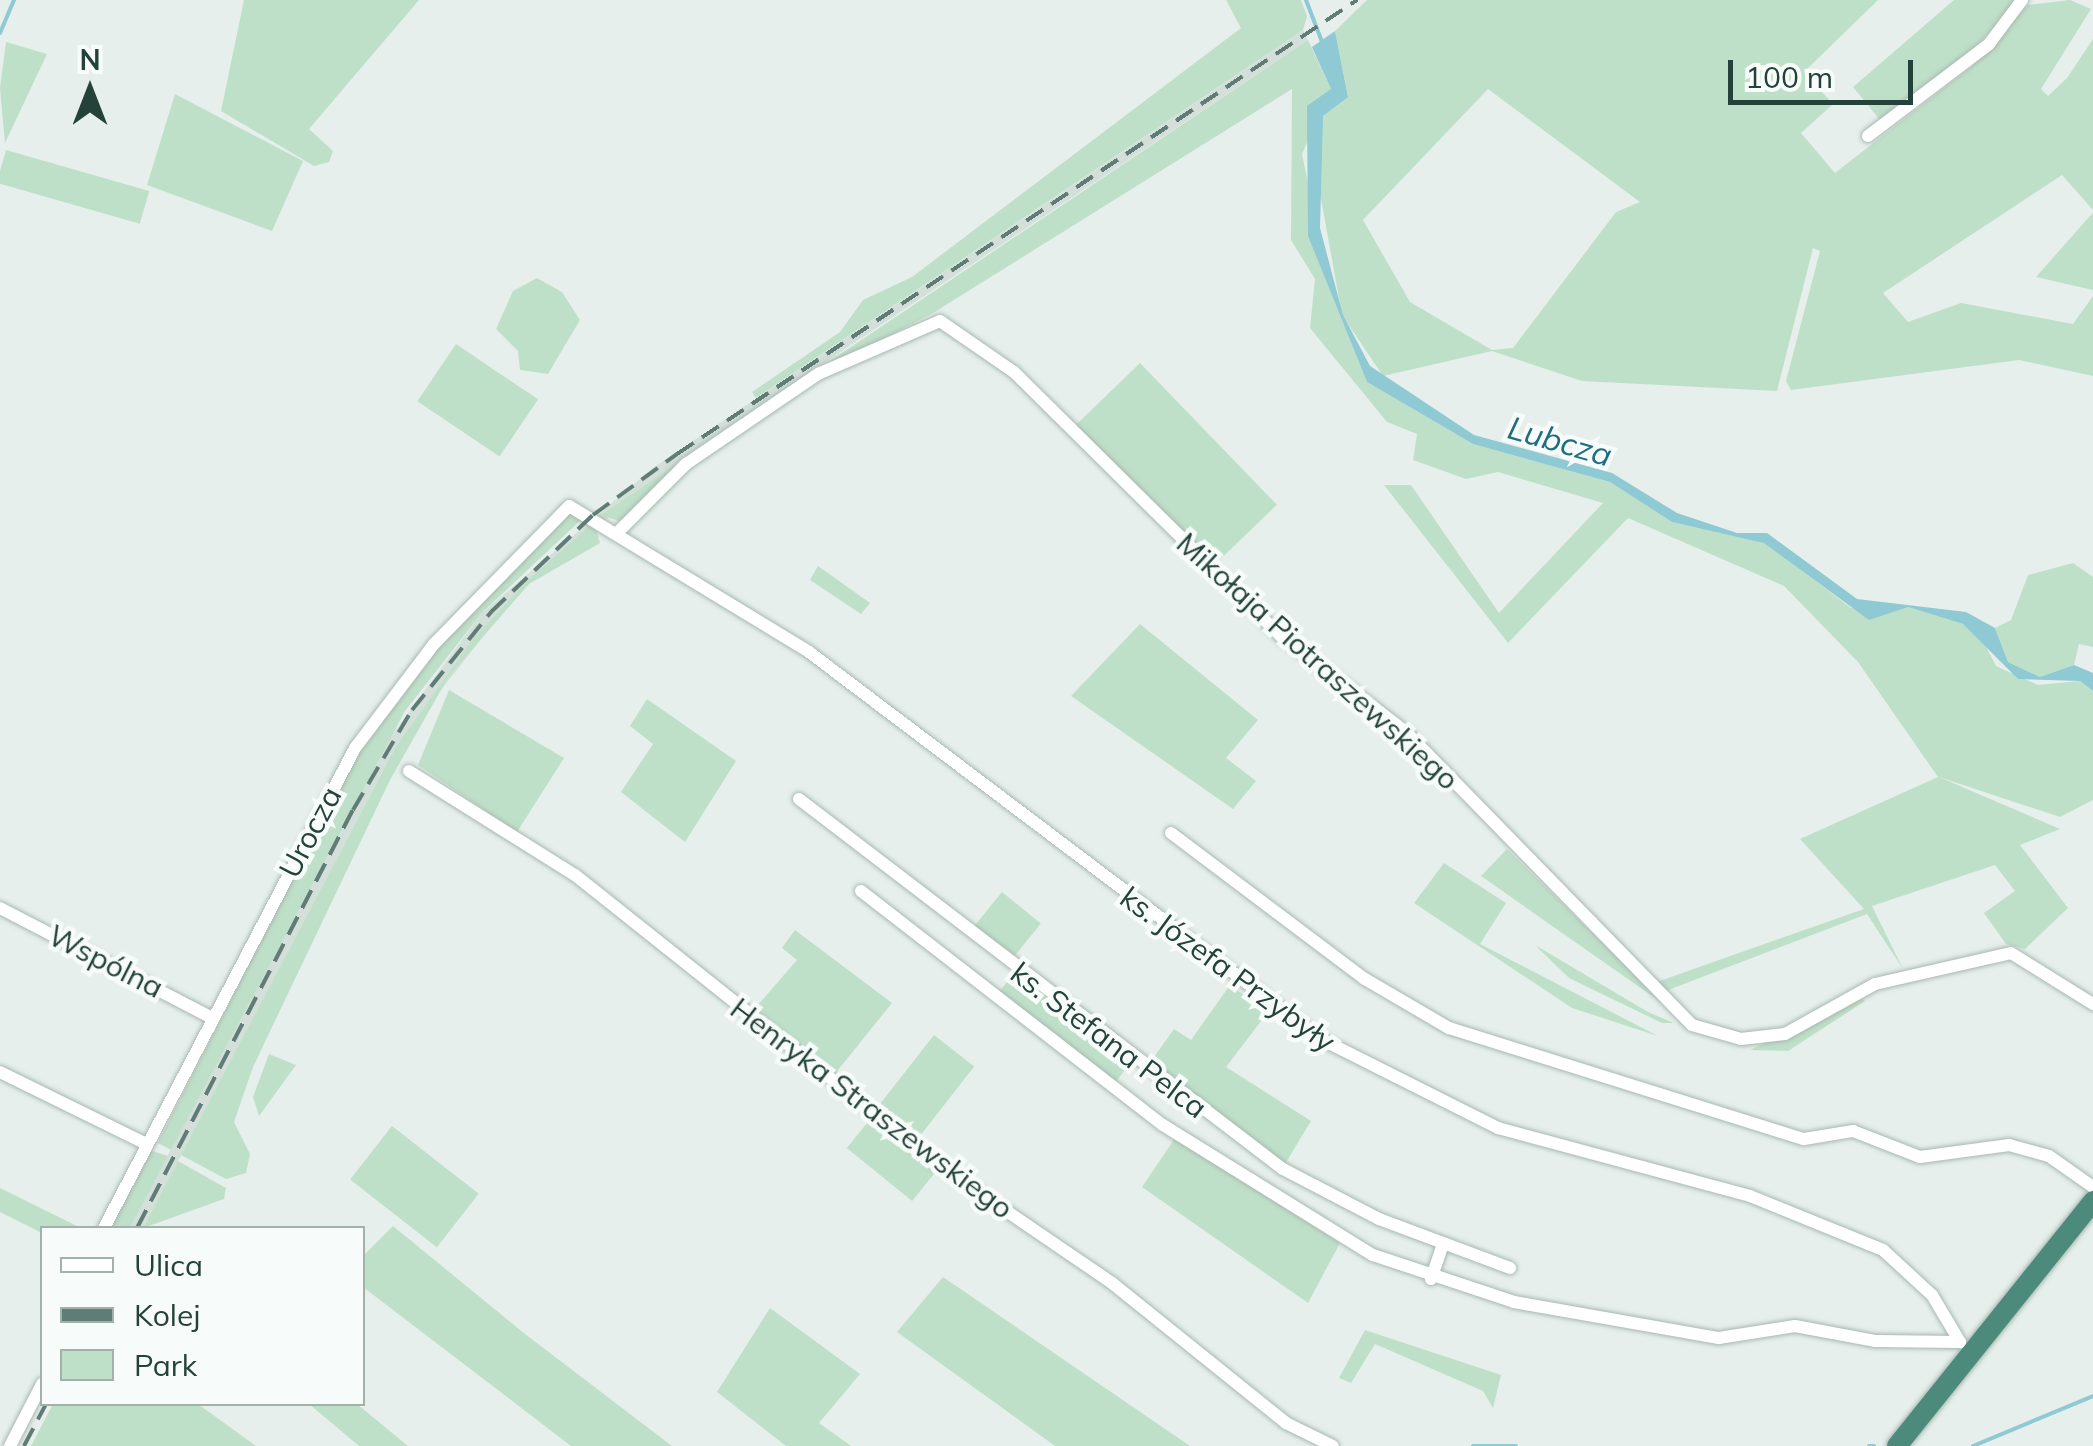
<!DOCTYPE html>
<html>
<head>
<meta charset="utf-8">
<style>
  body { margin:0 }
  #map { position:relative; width:2093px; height:1446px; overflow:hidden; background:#e6efeb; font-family:Mulish,sans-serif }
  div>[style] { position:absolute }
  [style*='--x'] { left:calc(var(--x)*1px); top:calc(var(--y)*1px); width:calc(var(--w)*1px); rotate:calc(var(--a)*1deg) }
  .built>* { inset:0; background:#d4dfda }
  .green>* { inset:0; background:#bfe0c8; transform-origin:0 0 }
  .water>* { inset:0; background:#8ec9d4 }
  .stream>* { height:4px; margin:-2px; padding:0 2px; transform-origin:2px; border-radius:2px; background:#8ec9d4 }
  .roads { filter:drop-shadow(0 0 2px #a8b8b2) drop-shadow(0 0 2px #a8b8b2) }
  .minor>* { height:12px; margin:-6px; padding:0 6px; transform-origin:6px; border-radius:6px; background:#fff }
  .trunk>* { height:20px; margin:-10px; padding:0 10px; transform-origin:10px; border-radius:10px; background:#4c8a7c }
  .rail>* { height:4px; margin-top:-2px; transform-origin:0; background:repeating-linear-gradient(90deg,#5f7d75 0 20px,transparent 0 30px) }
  span { translate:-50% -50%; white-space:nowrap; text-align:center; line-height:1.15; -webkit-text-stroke:9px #f7fbf9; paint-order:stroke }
  .street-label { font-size:30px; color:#24423a }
  .water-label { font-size:32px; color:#1c6f80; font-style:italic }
  .legend { position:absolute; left:40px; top:1226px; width:325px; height:180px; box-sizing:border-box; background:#f7fbf9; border:2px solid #a3b1ad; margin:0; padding:12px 18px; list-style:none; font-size:30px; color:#24423a }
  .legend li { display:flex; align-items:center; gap:20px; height:50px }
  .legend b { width:50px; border:2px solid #a3b1ad }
  .north { position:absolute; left:40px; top:40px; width:100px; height:100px; -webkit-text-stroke:8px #f7fbf9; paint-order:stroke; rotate:0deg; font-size:28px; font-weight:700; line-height:40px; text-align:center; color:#24423a }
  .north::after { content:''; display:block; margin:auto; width:35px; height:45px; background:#24423a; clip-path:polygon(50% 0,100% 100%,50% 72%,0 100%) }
  .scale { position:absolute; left:1728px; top:60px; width:185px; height:45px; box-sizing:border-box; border:5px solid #24423a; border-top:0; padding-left:12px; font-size:30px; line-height:35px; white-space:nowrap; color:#24423a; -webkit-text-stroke:8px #f7fbf9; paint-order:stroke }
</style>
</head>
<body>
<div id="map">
  <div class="built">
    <i style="clip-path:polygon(1303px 30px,1308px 40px,713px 437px,528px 580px,395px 748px,143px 1228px,130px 1228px,372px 762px,481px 614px,653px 468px)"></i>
  </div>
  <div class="green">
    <i style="clip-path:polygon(244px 0,419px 0,309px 129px,333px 151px,329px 162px,314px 166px,221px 111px)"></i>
    <i style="clip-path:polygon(1226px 0,1301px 0,1307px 16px,1303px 30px,756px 398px,752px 392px,840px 332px,863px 300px,912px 277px,1241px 28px)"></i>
    <i style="clip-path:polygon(evenodd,1367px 0,1878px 0,1804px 72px,1833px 104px,1801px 133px,1835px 173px,1971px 67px,2028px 5px,2070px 0,2091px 9px,2041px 89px,2048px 96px,2067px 78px,2093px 39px,2093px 210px,2062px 175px,1883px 293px,1908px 322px,1961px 303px,2073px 324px,2093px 296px,2093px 376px,2019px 360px,1791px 390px,1786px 381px,1820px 251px,1813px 248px,1777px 391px,1582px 381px,1492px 351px,1383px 376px,1342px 315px,1316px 171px,1323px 116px,1348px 96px,1335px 31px,1367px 0,1488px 89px,1640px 202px,1616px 212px,1513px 348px,1492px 350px,1410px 302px,1363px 220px,1488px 89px)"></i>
    <i style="clip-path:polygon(1954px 0,2018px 0,1971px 52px,1881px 121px,1853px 87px)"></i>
    <i style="clip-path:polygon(1308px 40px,1331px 89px,1302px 154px,1313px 207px,1308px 235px,1367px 382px,1473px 444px,1610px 482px,1672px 522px,1764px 542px,1851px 608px,1908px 607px,1963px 624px,1978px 631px,1996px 666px,2038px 685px,2080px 681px,2093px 691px,2093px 800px,2060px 817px,1939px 777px,2060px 829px,2020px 845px,2068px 908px,2025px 949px,2006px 944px,1984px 913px,2015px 891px,1995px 865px,1872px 906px,1903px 969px,1867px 914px,1663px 992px,1654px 983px,1864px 909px,1800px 839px,1938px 777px,1858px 662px,1784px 586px,1628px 518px,1508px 643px,1384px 485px,1411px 485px,1499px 613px,1603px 503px,1498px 472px,1466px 479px,1413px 460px,1417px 434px,1387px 422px,1310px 328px,1315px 279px,1291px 240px,1292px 89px,933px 313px,819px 372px,682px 461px,622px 522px,601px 515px)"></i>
    <i style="clip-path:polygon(6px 42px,47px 54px,5px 143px,0 88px)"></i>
    <i style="clip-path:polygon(175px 94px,303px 161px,272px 231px,147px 185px)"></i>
    <i style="left:6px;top:150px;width:149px;height:34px;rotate:16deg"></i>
    <i style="clip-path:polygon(2093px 213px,2093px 290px,2036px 277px,2089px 217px)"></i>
    <i style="clip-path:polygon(537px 278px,562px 292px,580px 320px,548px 374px,520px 370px,518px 351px,496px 329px,513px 291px)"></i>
    <i style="left:456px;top:344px;width:99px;height:69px;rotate:34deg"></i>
    <i style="left:1140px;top:363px;width:197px;height:92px;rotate:46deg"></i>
    <i style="clip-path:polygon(571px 511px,585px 516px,481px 614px,405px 711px,171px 1150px,158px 1143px,355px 756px,439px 644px)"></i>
    <i style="clip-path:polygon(594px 522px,600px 543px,529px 584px,449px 676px,390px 780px,253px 1067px,234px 1122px,250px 1154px,246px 1173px,226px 1179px,181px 1155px,395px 748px,473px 639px,528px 580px)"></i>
    <i style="clip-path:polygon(2073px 563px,2093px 577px,2093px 647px,2079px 644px,2074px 665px,2040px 677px,2008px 662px,1995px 628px,2011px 620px,2028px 575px)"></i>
    <i style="clip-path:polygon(818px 566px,870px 603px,861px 614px,810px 580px)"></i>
    <i style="clip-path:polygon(1140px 624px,1258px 720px,1226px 758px,1256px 781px,1233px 809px,1071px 696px)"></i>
    <i style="clip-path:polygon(449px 690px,564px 758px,517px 832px,418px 765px)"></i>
    <i style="clip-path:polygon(647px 699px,736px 761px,685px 842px,621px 792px,653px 744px,630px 726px)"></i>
    <i style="clip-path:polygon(1507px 849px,1665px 1005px,1481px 876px)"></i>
    <i style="clip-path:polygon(1444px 863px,1506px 903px,1480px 944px,1658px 1036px,1572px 1008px,1414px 903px)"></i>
    <i style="left:1002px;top:892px;width:50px;height:49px;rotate:39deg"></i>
    <i style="clip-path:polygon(795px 930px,892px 1003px,834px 1075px,751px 1013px,797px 960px,782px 948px)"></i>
    <i style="clip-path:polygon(1535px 945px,1648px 1012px,1674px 1023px,1662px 1023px,1569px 978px)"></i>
    <i style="left:1013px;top:974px;width:147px;height:24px;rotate:37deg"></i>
    <i style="clip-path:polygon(1230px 985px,1268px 1012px,1226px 1067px,1311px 1121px,1285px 1164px,1147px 1067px,1174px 1029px,1191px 1040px)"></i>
    <i style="clip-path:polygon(1859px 997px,1865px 1001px,1788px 1051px,1750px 1050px)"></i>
    <i style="left:934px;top:1035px;width:51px;height:92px;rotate:38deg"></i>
    <i style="clip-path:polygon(269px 1054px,296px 1065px,259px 1116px,253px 1097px)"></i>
    <i style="left:872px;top:1117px;width:84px;height:40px;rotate:39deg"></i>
    <i style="left:392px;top:1126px;width:110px;height:68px;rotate:38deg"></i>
    <i style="clip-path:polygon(1175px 1138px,1340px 1243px,1308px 1303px,1142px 1187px)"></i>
    <i style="clip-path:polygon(149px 1150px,168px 1156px,130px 1228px,109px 1228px)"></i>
    <i style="clip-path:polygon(178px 1161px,226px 1188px,224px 1199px,143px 1228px)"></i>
    <i style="clip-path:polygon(0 1188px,81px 1228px,42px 1233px,0 1212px)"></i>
    <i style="clip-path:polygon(393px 1226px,525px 1334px,672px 1446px,571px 1446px,363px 1287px,363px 1256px)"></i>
    <i style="clip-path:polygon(943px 1277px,1190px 1446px,1055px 1446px,897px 1332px)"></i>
    <i style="clip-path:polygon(770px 1308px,860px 1374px,819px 1423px,851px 1446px,786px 1446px,717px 1392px)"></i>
    <i style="clip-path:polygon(1365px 1330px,1501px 1375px,1493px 1408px,1483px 1391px,1375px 1344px,1351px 1383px,1339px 1378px)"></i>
    <i style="clip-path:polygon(53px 1404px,198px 1404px,256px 1446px,31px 1446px)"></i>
    <i style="clip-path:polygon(309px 1404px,357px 1404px,408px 1446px,359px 1446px)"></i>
  </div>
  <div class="water">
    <i style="clip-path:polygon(1335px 31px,1348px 97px,1323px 116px,1320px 228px,1343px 315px,1370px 366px,1474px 435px,1612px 473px,1677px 513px,1737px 533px,1767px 533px,1857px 599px,1966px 612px,1995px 628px,2008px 662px,2040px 677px,2074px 665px,2093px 673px,2093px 691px,2080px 681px,2018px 679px,1963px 624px,1908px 607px,1869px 620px,1764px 543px,1672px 522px,1610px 482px,1473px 444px,1367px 382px,1308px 236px,1307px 106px,1331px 89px,1312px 47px)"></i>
  </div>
  <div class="stream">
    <i style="--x:1306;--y:0;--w:45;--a:69.1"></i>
    <i style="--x:0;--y:33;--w:36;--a:-67"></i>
    <i style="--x:1473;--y:1446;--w:43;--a:0"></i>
    <i style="--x:1869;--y:1446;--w:5;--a:0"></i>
    <i style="--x:1973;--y:1446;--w:130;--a:-22.6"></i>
  </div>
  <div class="roads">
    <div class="minor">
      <i style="--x:1868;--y:136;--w:152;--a:-37.2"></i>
      <i style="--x:1989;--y:44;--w:55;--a:-53.1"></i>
      <i style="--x:619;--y:531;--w:95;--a:-45"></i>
      <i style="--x:686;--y:464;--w:160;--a:-34.3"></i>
      <i style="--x:818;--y:374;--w:133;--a:-23.5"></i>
      <i style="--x:940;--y:321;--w:90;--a:34.6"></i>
      <i style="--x:1014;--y:372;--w:377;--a:44.7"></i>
      <i style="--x:1282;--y:637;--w:158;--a:37.5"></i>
      <i style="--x:1407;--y:733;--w:408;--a:45.7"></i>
      <i style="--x:1692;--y:1025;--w:51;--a:15.9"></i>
      <i style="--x:1741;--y:1039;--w:44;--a:-6.5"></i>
      <i style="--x:1785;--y:1034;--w:103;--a:-29.1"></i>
      <i style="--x:1875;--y:984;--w:139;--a:-12.8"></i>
      <i style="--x:2011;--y:953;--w:97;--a:31.9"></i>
      <i style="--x:409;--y:771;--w:196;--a:32.1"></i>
      <i style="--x:575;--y:875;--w:469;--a:38.5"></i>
      <i style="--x:942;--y:1167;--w:206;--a:34.3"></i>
      <i style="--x:1112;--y:1283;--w:223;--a:38.8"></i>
      <i style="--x:1286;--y:1423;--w:52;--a:26.1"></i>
      <i style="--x:799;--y:799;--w:609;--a:37.4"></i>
      <i style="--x:1283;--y:1169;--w:108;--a:27.5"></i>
      <i style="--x:1379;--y:1219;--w:140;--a:20.5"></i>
      <i style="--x:1171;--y:833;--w:243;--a:37"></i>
      <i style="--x:1365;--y:979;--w:97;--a:30.3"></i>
      <i style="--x:1449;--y:1028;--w:372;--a:17.4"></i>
      <i style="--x:1804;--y:1139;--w:50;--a:-9.3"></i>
      <i style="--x:1853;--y:1131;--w:72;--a:21.2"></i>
      <i style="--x:1920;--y:1157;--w:90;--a:-7.7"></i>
      <i style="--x:2009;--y:1145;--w:41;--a:15.4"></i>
      <i style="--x:2049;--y:1156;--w:54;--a:35.2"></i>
      <i style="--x:861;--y:891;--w:382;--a:37.8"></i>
      <i style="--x:1163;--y:1125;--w:247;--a:31.8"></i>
      <i style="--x:1373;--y:1255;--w:149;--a:18.4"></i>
      <i style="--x:1514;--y:1302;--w:208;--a:10"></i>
      <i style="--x:1719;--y:1338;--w:77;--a:-9"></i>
      <i style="--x:1795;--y:1326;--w:81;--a:10.6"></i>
      <i style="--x:1875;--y:1341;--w:85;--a:0.7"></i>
      <i style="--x:0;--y:908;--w:237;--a:27.4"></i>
      <i style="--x:0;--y:1072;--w:161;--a:26.2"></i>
      <i style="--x:104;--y:1228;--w:542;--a:-62.39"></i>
      <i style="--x:355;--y:748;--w:131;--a:-52.8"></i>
      <i style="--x:434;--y:644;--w:193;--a:-45.6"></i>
      <i style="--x:569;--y:506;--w:281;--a:31.3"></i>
      <i style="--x:809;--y:652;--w:642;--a:37.08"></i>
      <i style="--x:1321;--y:1039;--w:198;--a:26.7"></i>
      <i style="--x:1498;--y:1128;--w:261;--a:15.1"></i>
      <i style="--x:1750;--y:1196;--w:144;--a:22.1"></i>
      <i style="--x:1883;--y:1250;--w:67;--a:42.6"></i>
      <i style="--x:1932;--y:1295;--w:55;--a:59.2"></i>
      <i style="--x:1431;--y:1279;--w:36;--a:-71"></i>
      <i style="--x:10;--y:1446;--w:70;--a:-62.7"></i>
    </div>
    <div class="trunk">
      <i style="--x:1897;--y:1446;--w:314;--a:-51.3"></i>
    </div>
  </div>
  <div class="rail">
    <i style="--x:137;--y:1228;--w:471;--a:-62.7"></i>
    <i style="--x:353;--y:810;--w:116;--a:-59.5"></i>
    <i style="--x:412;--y:710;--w:126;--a:-51.1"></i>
    <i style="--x:491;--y:612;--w:141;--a:-43.6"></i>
    <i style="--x:593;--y:515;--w:104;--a:-36"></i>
    <i style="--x:677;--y:454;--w:818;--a:-33.73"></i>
    <i style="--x:24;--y:1446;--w:47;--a:-62.4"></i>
  </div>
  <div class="street-label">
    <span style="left:1318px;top:661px;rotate:42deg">Mikołaja Piotraszewskiego</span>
    <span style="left:310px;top:832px;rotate:-62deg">Urocza</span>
    <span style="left:106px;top:961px;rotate:27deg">Wspólna</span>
    <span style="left:1228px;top:969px;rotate:36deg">ks. Józefa Przybyły</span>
    <span style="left:1109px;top:1040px;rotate:37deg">ks. Stefana Pelca</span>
    <span style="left:872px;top:1108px;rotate:37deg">Henryka Straszewskiego</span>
  </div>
  <div class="water-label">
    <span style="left:1560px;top:441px;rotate:16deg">Lubcza</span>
  </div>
  <ul class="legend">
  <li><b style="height:12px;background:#fff"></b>Ulica</li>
  <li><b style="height:12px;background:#5f7d75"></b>Kolej</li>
  <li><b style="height:28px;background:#bfe0c8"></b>Park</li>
  </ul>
  <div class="north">N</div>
  <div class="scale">100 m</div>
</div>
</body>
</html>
